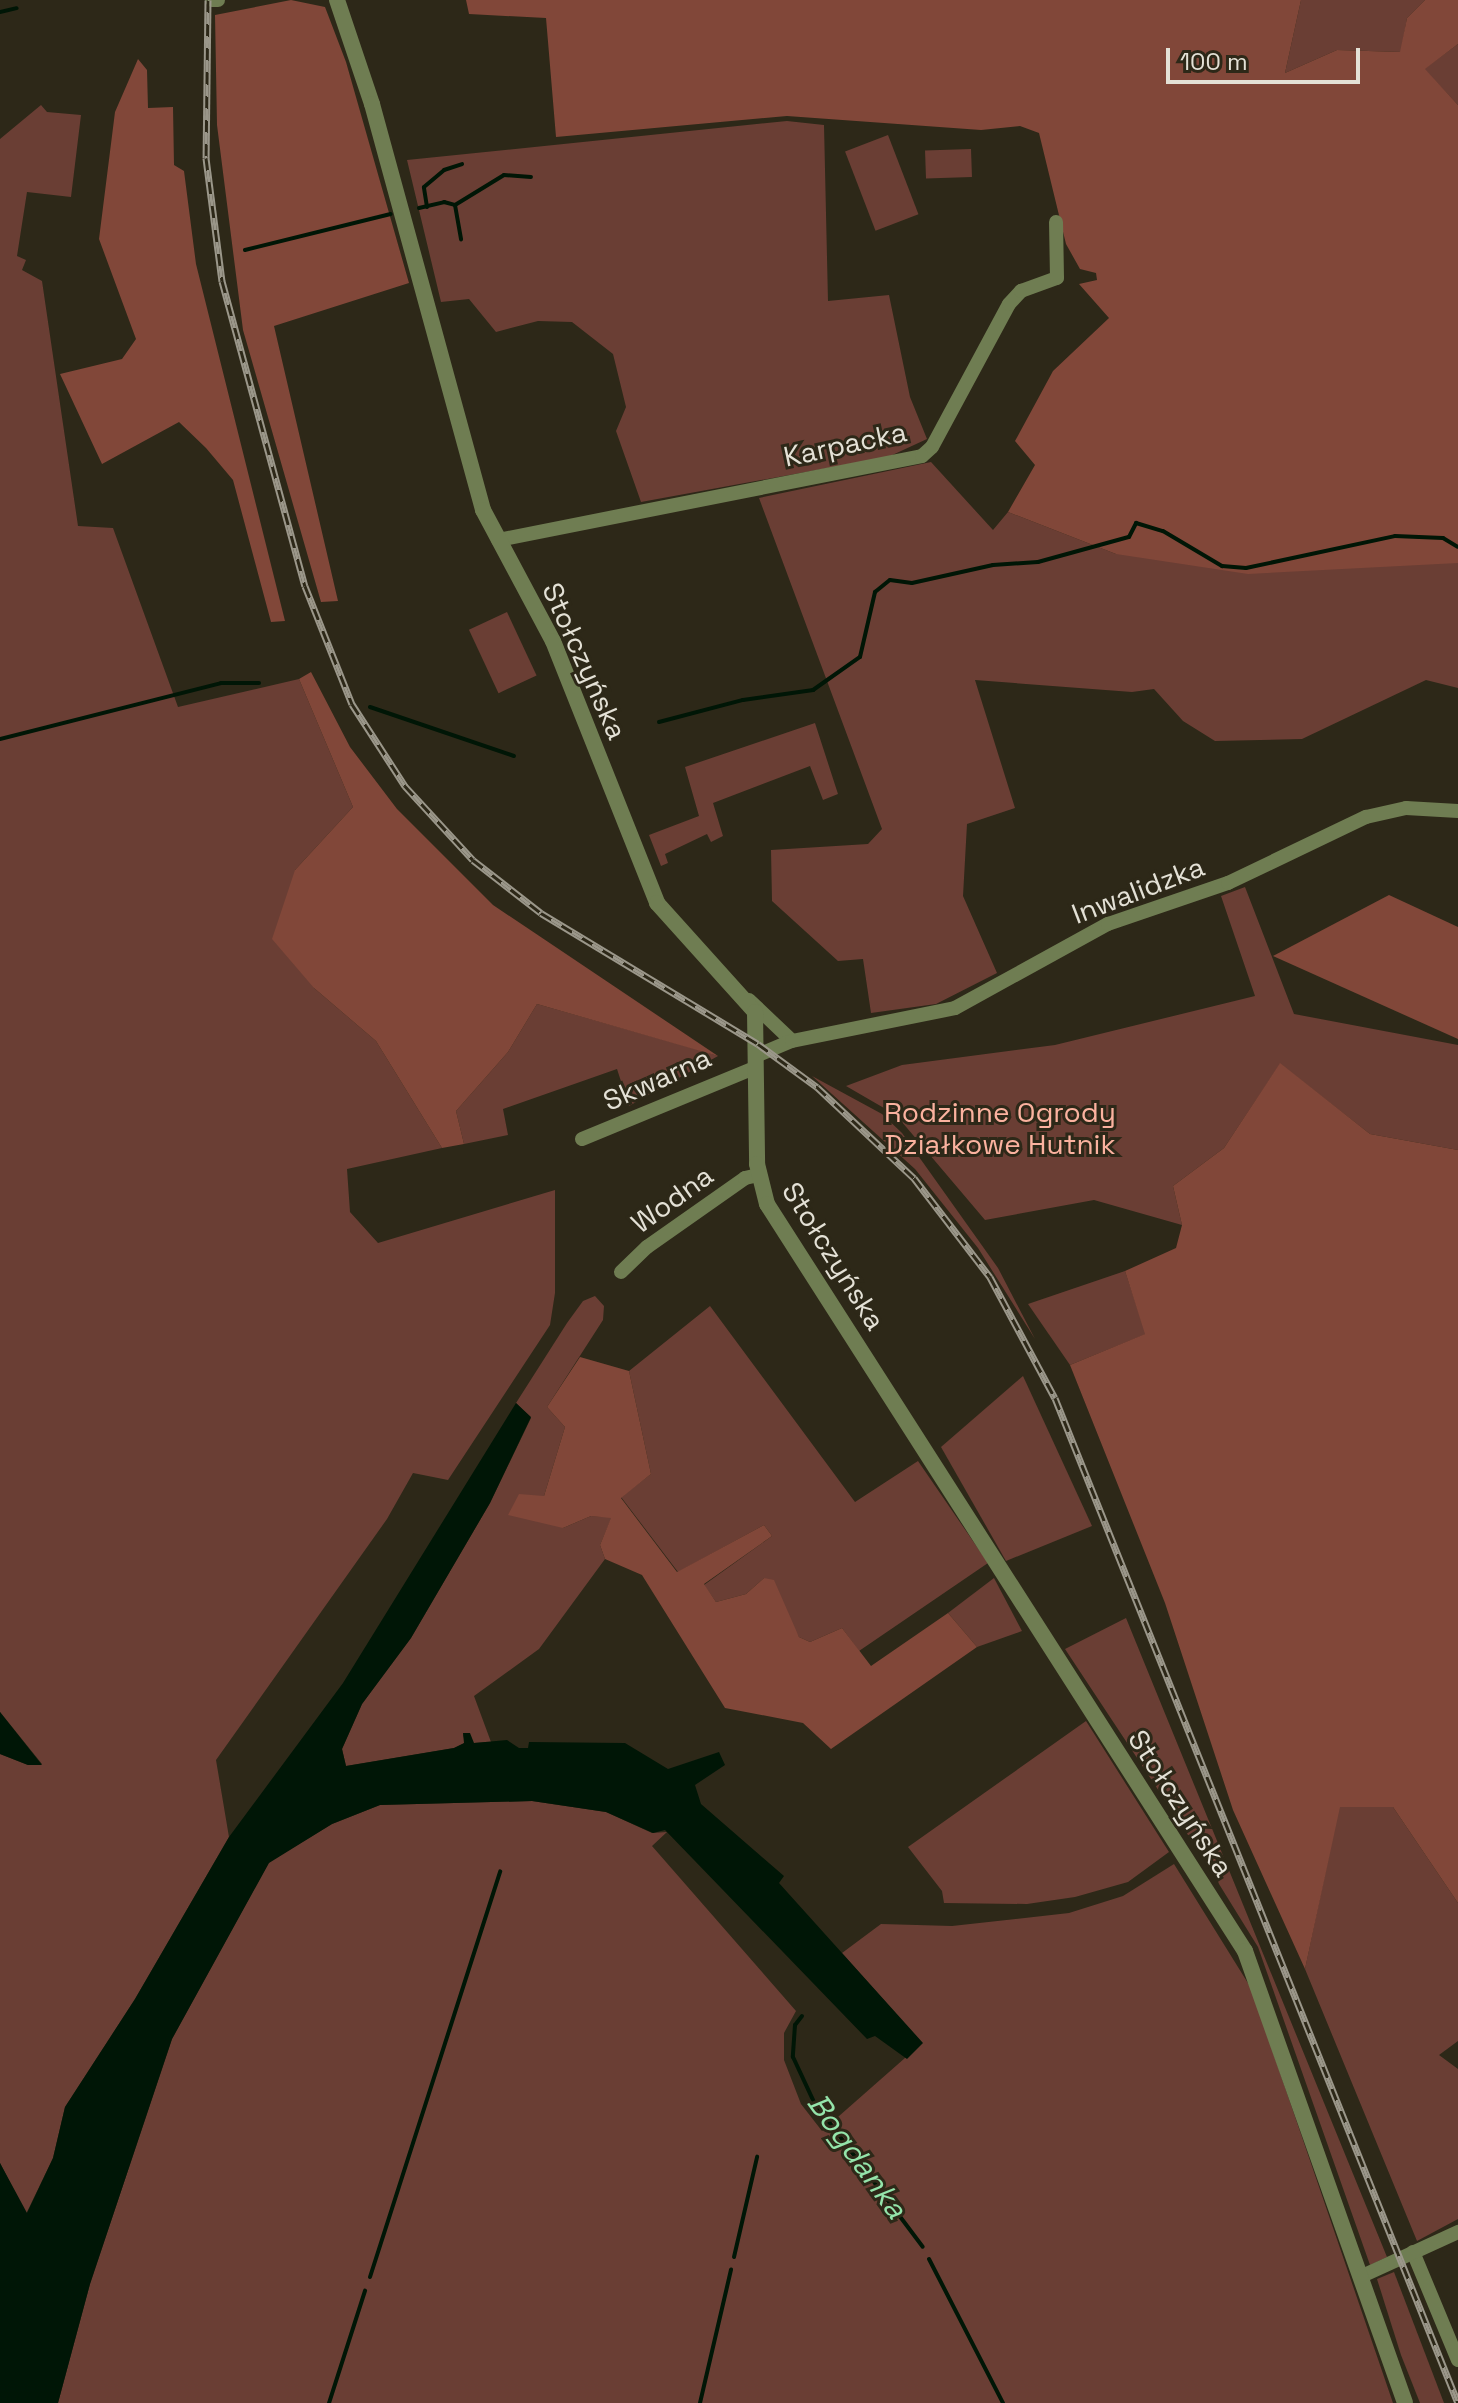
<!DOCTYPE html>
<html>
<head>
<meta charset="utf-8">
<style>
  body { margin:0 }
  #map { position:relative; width:1458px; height:2403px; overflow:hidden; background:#2d2818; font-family:"Space Grotesk",sans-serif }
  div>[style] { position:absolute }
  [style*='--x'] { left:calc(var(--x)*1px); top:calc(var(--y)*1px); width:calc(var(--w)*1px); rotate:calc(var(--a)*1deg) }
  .green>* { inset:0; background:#6a3e34; transform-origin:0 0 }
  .forest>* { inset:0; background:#814739 }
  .water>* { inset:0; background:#001606 }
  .stream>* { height:4px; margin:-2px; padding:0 2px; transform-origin:2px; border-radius:2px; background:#001606 }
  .minor>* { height:14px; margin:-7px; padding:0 7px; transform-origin:7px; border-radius:7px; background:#6f7d52 }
  .tertiary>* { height:16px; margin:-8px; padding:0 8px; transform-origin:8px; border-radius:8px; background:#6f7d52 }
  .rail>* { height:7px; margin-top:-3.5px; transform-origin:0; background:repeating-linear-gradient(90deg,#2d2818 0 12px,#9b978a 0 24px); box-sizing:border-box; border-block:2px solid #9b978a }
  span { translate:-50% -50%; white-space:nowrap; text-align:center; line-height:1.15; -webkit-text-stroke:6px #2d2818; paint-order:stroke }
  .street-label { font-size:28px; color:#e4e1d6 }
  .park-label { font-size:28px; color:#fbb29f }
  .water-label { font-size:30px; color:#94e4aa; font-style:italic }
  .scale { position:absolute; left:1166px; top:48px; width:194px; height:36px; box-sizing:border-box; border:4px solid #e4e1d6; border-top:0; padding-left:10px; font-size:24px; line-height:28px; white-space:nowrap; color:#e4e1d6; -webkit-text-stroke:6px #2d2818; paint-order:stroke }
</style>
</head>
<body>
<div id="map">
  <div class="green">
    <i style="clip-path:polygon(1301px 0,1425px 0,1407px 18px,1401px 52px,1337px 50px,1285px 73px)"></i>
    <i style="clip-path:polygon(1458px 44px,1458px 105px,1424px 69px)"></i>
    <i style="clip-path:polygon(41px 105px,47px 112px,81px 115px,71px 197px,27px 192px,17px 256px,26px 260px,22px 270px,42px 281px,78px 526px,113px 528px,178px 707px,299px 679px,353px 807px,295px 870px,314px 988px,376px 1041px,442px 1148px,347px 1169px,350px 1212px,378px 1243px,555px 1190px,555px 1293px,550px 1325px,448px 1480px,413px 1473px,387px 1519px,216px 1760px,229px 1837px,135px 1999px,65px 2107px,53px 2158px,26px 2214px,0 2163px,0 1754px,28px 1765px,42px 1764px,0 1712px,0 139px)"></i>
    <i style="clip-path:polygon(787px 121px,824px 125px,828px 301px,889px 295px,910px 397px,927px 439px,888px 457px,641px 502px,616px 431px,626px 407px,613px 354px,572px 322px,538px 321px,496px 332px,469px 299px,441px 302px,407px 160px)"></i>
    <i style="left:888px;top:135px;width:85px;height:46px;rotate:69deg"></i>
    <i style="left:971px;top:149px;width:28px;height:46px;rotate:88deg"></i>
    <i style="clip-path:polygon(931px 462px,993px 530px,1008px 512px,1116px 554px,1458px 545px,1458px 688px,1426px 680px,1302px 739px,1215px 741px,1183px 721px,1154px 689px,1132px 692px,975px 680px,1015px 808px,967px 824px,963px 896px,997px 973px,936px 1004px,871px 1013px,863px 959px,838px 961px,772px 901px,771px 850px,868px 844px,882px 829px,759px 498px)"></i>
    <i style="left:507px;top:612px;width:70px;height:42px;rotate:65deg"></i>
    <i style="clip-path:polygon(815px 723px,838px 794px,823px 800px,810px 766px,713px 803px,723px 836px,711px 842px,707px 834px,665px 854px,668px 863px,661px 866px,649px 835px,699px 816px,685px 767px)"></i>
    <i style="clip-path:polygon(1245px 887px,1294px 1014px,1458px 1045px,1458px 1150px,1370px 1134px,1280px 1064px,1224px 1148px,1173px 1186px,1182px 1225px,1094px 1200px,985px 1220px,896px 1115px,846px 1086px,902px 1065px,1055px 1045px,1255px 996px,1221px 896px)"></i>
    <i style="clip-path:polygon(537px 1004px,696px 1049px,718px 1056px,629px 1106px,617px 1069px,503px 1109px,508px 1135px,464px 1144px,456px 1111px,508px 1052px)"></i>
    <i style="clip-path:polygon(812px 1076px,882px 1114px,902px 1133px,998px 1268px,1035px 1339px,978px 1248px,915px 1169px)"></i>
    <i style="clip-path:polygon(1125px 1271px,1146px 1334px,1070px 1365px,1028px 1304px)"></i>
    <i style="clip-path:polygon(595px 1296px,604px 1306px,603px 1320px,547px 1407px,565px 1427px,544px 1496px,563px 1528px,591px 1516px,612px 1517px,600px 1545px,605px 1559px,539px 1649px,474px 1696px,491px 1742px,473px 1743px,463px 1734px,465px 1743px,454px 1748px,346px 1766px,342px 1749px,362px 1704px,411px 1638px,490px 1503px,531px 1418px,516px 1403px,567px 1323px,583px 1301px)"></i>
    <i style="clip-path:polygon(710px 1306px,855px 1502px,918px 1461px,988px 1563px,859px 1651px,842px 1628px,810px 1642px,799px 1637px,764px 1578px,746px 1594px,716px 1602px,704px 1585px,772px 1536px,764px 1525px,678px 1572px,621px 1497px,651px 1474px,629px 1371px)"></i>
    <i style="clip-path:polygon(1023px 1376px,1092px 1526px,1006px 1561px,941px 1447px)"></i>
    <i style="clip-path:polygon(994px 1578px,1022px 1631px,977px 1647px,948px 1613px)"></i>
    <i style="clip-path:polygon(1126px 1618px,1387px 2257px,1370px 2265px,1258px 1947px,1219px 1884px,1203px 1843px,1188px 1835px,1065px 1649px)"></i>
    <i style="clip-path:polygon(1086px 1721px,1169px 1852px,1128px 1882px,1075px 1897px,1027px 1904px,944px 1903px,942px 1891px,908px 1847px)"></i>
    <i style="clip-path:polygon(532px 1801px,606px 1812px,652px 1833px,667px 1832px,652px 1846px,796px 2011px,784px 2033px,784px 2060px,801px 2104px,822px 2131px,922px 2043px,842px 1953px,881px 1924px,952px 1926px,1069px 1913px,1123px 1896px,1174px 1864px,1251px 1988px,1393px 2403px,58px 2403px,90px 2284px,172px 2039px,269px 1862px,332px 1824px,380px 1805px)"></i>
    <i style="clip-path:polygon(1339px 1807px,1393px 1807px,1458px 1903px,1458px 2041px,1439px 2055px,1458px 2069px,1458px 2219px,1417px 2241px,1305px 1969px)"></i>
    <i style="clip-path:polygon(1394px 2272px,1444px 2403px,1420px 2403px,1401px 2355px,1377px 2279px)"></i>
  </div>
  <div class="forest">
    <i style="clip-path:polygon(291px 0,325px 7px,346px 62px,409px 283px,274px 326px,338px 601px,321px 602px,243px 330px,217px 125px,215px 15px)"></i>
    <i style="clip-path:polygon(466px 0,1301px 0,1285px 73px,1337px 50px,1400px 52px,1407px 18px,1425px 0,1458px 0,1458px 44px,1425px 69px,1458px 105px,1458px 563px,1248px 574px,1116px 554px,1008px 512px,1035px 465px,1015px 441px,1053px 371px,1109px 318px,1079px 284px,1097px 280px,1096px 273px,1080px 269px,1066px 244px,1039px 133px,1020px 126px,981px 130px,787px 116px,556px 137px,546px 18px,469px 14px)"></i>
    <i style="clip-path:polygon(138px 59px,147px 70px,148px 108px,173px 107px,174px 165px,184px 171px,196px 264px,285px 621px,271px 622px,233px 480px,206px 448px,179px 422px,102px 464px,60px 374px,122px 359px,136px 339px,99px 239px,115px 112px)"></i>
    <i style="clip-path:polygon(311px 672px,350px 747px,397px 809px,493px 905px,718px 1056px,537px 1004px,508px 1052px,456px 1111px,464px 1144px,442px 1148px,376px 1041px,314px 988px,272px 939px,295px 870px,353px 807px,299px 679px)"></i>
    <i style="clip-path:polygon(1389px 895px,1458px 927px,1458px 1039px,1273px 956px)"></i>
    <i style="clip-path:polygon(1280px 1063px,1370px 1134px,1458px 1150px,1458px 1903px,1393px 1807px,1340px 1807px,1305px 1969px,1233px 1810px,1165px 1603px,1070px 1365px,1145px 1334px,1125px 1271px,1176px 1248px,1182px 1225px,1173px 1186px,1224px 1148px)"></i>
    <i style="clip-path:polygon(580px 1357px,629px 1371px,651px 1474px,621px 1498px,677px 1572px,764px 1525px,772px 1536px,704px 1584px,716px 1602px,746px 1594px,764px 1578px,774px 1580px,799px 1637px,810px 1642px,842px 1628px,871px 1666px,948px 1613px,977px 1647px,831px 1749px,803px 1723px,725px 1708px,642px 1575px,605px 1559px,600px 1545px,611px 1518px,591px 1516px,563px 1528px,508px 1515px,519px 1494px,544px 1496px,565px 1427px,547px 1407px)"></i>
  </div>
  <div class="water">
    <i style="clip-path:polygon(516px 1403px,531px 1417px,490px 1503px,411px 1638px,362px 1704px,342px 1749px,346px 1766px,454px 1748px,464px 1743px,463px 1733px,470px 1733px,474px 1743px,507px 1740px,519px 1748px,528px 1748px,529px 1742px,625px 1743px,668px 1769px,719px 1752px,725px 1765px,695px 1785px,701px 1804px,784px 1876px,779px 1883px,923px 2043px,907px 2059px,875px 2036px,867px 2039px,665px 1830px,653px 1833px,606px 1812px,532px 1801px,380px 1805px,332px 1824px,269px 1863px,172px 2039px,90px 2284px,58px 2403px,0 2403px,0 2163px,27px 2213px,53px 2158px,65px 2107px,135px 1999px,229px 1837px,343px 1683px)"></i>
    <i style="clip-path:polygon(0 1712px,42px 1765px,28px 1765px,0 1754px)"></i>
  </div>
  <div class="stream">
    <i style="--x:0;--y:12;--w:17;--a:-13"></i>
    <i style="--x:455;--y:205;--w:57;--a:-31.5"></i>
    <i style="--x:504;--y:175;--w:27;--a:4"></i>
    <i style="--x:427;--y:207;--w:20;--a:-99"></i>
    <i style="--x:424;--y:187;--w:26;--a:-40"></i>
    <i style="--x:444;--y:170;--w:19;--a:-18"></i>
    <i style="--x:419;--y:208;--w:26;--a:-13"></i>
    <i style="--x:444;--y:202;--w:11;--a:15"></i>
    <i style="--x:455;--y:205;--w:35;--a:80"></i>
    <i style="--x:245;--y:250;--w:150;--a:-13.9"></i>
    <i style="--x:370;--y:707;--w:152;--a:18.8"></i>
    <i style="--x:659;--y:722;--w:87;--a:-14.7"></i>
    <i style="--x:743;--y:700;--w:71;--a:-8.1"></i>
    <i style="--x:813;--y:690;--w:57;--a:-35.1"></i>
    <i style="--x:860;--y:657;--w:67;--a:-77"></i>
    <i style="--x:875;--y:592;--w:19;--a:-39"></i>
    <i style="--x:890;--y:580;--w:22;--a:8"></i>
    <i style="--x:912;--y:583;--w:83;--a:-12.5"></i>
    <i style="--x:993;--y:565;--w:45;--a:-3.8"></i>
    <i style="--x:1038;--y:562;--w:94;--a:-15.4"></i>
    <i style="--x:1129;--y:537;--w:16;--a:-63"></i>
    <i style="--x:1136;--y:523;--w:28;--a:17"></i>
    <i style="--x:1163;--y:531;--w:69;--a:30.7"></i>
    <i style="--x:1222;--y:566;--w:24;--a:5"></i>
    <i style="--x:1246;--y:568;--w:152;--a:-12.1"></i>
    <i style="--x:1395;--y:536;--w:48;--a:2.4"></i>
    <i style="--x:1443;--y:538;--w:17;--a:31"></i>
    <i style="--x:0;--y:739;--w:228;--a:-14.2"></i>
    <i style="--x:221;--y:683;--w:38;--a:0"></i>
    <i style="--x:802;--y:2016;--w:11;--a:128"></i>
    <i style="--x:795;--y:2025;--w:32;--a:94"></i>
    <i style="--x:793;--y:2057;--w:50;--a:65"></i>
    <i style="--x:814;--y:2102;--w:181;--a:53.1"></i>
    <i style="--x:734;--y:2257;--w:103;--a:-77"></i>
    <i style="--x:929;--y:2259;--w:162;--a:62.8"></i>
    <i style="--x:370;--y:2277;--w:426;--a:-72.2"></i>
    <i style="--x:329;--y:2403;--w:118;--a:-72.2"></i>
    <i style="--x:700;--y:2403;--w:137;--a:-76.9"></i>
  </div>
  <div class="minor">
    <i style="--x:212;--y:0;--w:6;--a:0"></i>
    <i style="--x:498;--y:540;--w:432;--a:-11.2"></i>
    <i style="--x:922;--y:456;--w:13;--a:-42"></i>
    <i style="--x:932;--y:447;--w:162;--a:-61.7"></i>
    <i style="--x:1009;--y:304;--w:18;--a:-47"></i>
    <i style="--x:1021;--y:291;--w:38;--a:-20"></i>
    <i style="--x:1057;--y:278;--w:56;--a:-91"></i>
    <i style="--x:749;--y:1000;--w:59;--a:43.6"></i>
    <i style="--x:756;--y:1056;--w:39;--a:-23"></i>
    <i style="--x:792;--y:1041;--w:166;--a:-11.4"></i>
    <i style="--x:955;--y:1008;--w:175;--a:-28.8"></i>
    <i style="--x:1108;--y:924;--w:127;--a:-18.9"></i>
    <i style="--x:1228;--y:883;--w:153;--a:-25.6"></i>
    <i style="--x:1366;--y:817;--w:41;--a:-12.7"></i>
    <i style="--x:1406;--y:808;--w:52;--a:3.3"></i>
    <i style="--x:582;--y:1139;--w:186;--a:-22.4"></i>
    <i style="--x:621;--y:1272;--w:36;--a:-44"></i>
    <i style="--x:647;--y:1247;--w:120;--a:-35.1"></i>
    <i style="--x:745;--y:1178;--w:13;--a:-13"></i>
    <i style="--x:1413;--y:2252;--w:117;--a:67.4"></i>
    <i style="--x:1362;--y:2276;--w:106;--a:-24.6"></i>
  </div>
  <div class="tertiary">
    <i style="--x:337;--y:0;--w:110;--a:71.4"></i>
    <i style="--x:372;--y:104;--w:421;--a:74.7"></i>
    <i style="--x:483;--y:510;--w:149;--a:61.9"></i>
    <i style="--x:553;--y:641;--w:282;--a:68.3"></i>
    <i style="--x:657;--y:903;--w:147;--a:48"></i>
    <i style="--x:755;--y:1012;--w:152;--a:89.2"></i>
    <i style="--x:757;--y:1164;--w:41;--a:76"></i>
    <i style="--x:767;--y:1204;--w:887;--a:57.39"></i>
    <i style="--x:1245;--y:1951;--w:479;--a:70.5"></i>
  </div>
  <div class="rail">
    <i style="--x:208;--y:0;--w:158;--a:90.7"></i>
    <i style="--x:206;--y:158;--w:124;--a:82.6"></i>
    <i style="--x:222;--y:281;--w:316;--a:74.8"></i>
    <i style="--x:305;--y:586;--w:127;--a:68.3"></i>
    <i style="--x:352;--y:704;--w:98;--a:57.1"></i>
    <i style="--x:405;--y:786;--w:100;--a:47.4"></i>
    <i style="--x:473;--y:860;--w:86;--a:37.9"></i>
    <i style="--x:541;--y:913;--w:253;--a:31.1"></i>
    <i style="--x:758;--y:1044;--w:73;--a:36.1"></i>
    <i style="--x:817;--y:1087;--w:133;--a:43.2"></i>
    <i style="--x:914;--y:1178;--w:125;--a:52.5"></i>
    <i style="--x:990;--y:1277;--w:137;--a:61.8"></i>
    <i style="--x:1055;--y:1398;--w:1083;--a:68.15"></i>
  </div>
  <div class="street-label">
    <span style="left:845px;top:444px;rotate:-12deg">Karpacka</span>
    <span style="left:585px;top:661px;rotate:66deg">Stołczyńska</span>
    <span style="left:1138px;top:890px;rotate:-21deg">Inwalidzka</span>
    <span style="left:657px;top:1079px;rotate:-24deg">Skwarna</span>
    <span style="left:672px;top:1199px;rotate:-36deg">Wodna</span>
    <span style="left:834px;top:1256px;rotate:58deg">Stołczyńska</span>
    <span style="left:1181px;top:1803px;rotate:57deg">Stołczyńska</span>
  </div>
  <div class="park-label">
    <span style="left:1000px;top:1128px">Rodzinne Ogrody<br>Działkowe Hutnik</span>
  </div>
  <div class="water-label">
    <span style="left:857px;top:2156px;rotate:54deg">Bogdanka</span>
  </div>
  <div class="scale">100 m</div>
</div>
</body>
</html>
